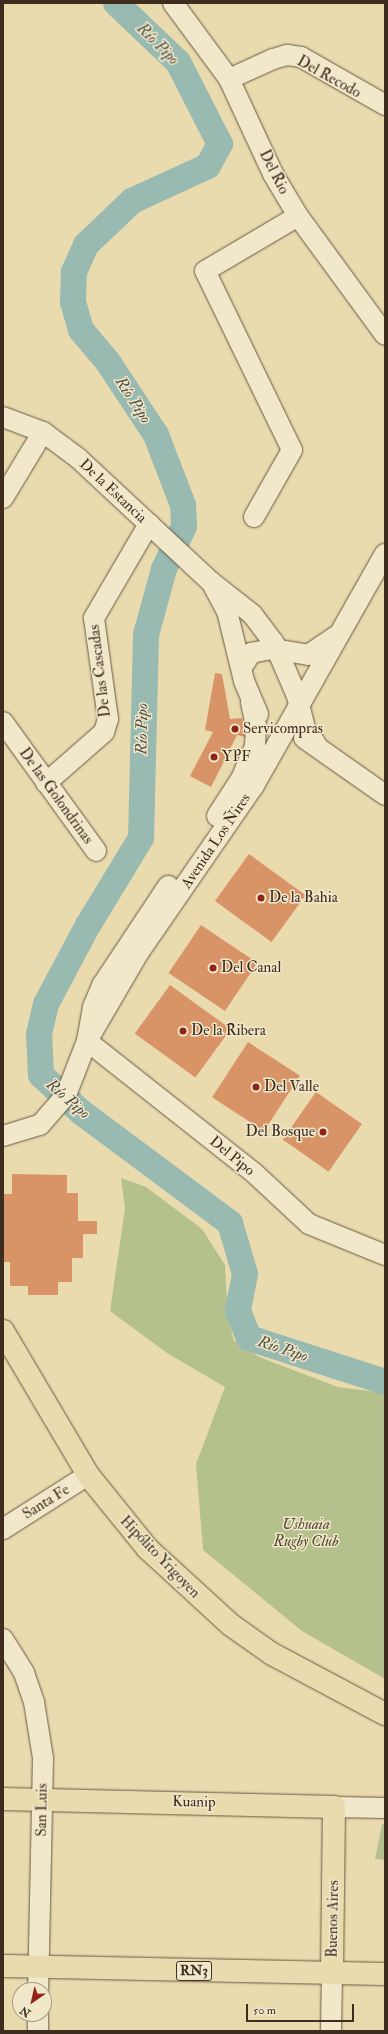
<!DOCTYPE html>
<html>
<head>
<meta charset="utf-8">
<style>
  body { margin:0 }
  #map { position:relative; width:388px; height:2034px; overflow:hidden; background:#eadbaf; font-family:"IM FELL Double Pica",serif }
  div>[style] { position:absolute }
  [style*='--x'] { left:calc(var(--x)*1px); top:calc(var(--y)*1px); width:calc(var(--w)*1px); rotate:calc(var(--a)*1deg) }
  .green>* { inset:0; background:#b5c18c }
  .river>* { height:26px; margin:-13px; padding:0 13px; transform-origin:13px; border-radius:13px; background:#98bab1 }
  .building>* { inset:0; background:#d89367; transform-origin:0 0 }
  .roads { filter:drop-shadow(0 0 1px #695843) drop-shadow(0 0 1px #695843) }
  .minor>* { height:20px; margin:-10px; padding:0 10px; transform-origin:10px; border-radius:10px; background:#f1e8cb }
  .major>* { height:22px; margin:-11px; padding:0 11px; transform-origin:11px; border-radius:11px; background:#eadbaf }
  .highway>* { height:22px; margin:-11px; padding:0 11px; transform-origin:11px; border-radius:11px; background:#eadbaf }
  .dots>* { width:11px; height:11px; translate:-50% -50%; box-sizing:border-box; border:2px solid #f1e8cb; border-radius:50% }
  span { translate:-50% -50%; white-space:nowrap; text-align:center; line-height:1.15; -webkit-text-stroke:3px #f1e8cb; paint-order:stroke }
  .shield-label span { padding:1px 3px; background:#f1e8cb; border:1px solid; border-radius:3px; -webkit-text-stroke-width:0 }
  .shield-label { font-size:14px; color:#3e2c1f; font-weight:700 }
  .street-label { font-size:15px; color:#3e2c1f }
  .poi-label { font-size:15px; color:#3e2c1f }
  .left { translate:0 -50%; text-align:left }
  .right { translate:-100% -50%; text-align:right }
  .park-label { font-size:15px; color:#564a35; font-style:italic }
  .water-label { font-size:16px; color:#545044; font-style:italic }
  .frame { position:absolute; inset:0; border:4px solid #3e2c1f; pointer-events:none }
  .north { position:absolute; left:12px; top:1982px; width:40px; height:40px; box-sizing:border-box; background:#f1e8cb; border:1px solid #a99d86; border-radius:50%; rotate:214deg; font-size:11px; font-weight:700; line-height:16px; text-align:center; color:#3e2c1f }
  .north::after { content:''; display:block; margin:auto; width:14px; height:18px; background:#8f2418; clip-path:polygon(50% 0,100% 100%,50% 72%,0 100%) }
  .scale { position:absolute; left:246px; top:2004px; width:108px; height:18px; box-sizing:border-box; border:2px solid #3e2c1f; border-top:0; padding-left:5px; font-size:12px; line-height:14px; white-space:nowrap; color:#3e2c1f; -webkit-text-stroke:3px #f1e8cb; paint-order:stroke }
</style>
</head>
<body>
<div id="map">
  <div class="green">
    <i style="clip-path:polygon(121px 1178px,146px 1187px,202px 1229px,225px 1265px,228px 1318px,234px 1341px,259px 1357px,338px 1387px,385px 1393px,385px 1679px,302px 1631px,203px 1550px,196px 1464px,225px 1387px,167px 1353px,110px 1311px,125px 1208px)"></i>
    <i style="clip-path:polygon(382px 1824px,385px 1824px,385px 1860px,375px 1859px)"></i>
  </div>
  <div class="river">
    <i style="--x:116;--y:3;--w:86;--a:43.6"></i>
    <i style="--x:178;--y:62;--w:92;--a:62.9"></i>
    <i style="--x:220;--y:144;--w:25;--a:119"></i>
    <i style="--x:208;--y:166;--w:84;--a:155.3"></i>
    <i style="--x:132;--y:201;--w:64;--a:136.3"></i>
    <i style="--x:86;--y:245;--w:30;--a:114"></i>
    <i style="--x:74;--y:272;--w:30;--a:92"></i>
    <i style="--x:73;--y:302;--w:29;--a:74"></i>
    <i style="--x:81;--y:330;--w:42;--a:49.8"></i>
    <i style="--x:108;--y:362;--w:87;--a:56.7"></i>
    <i style="--x:156;--y:435;--w:75;--a:68.9"></i>
    <i style="--x:183;--y:505;--w:21;--a:87"></i>
    <i style="--x:184;--y:526;--w:47;--a:114.9"></i>
    <i style="--x:164;--y:569;--w:68;--a:105.3"></i>
    <i style="--x:146;--y:635;--w:203;--a:91.4"></i>
    <i style="--x:141;--y:838;--w:102;--a:121.3"></i>
    <i style="--x:88;--y:925;--w:89;--a:118"></i>
    <i style="--x:46;--y:1004;--w:31;--a:103"></i>
    <i style="--x:39;--y:1034;--w:41;--a:87.2"></i>
    <i style="--x:41;--y:1075;--w:54;--a:42.8"></i>
    <i style="--x:81;--y:1112;--w:186;--a:36.7"></i>
    <i style="--x:230;--y:1223;--w:53;--a:73.6"></i>
    <i style="--x:245;--y:1274;--w:38;--a:101"></i>
    <i style="--x:238;--y:1311;--w:29;--a:68"></i>
    <i style="--x:249;--y:1338;--w:143;--a:17.9"></i>
  </div>
  <div class="building">
    <i style="clip-path:polygon(215px 673px,222px 674px,230px 719px,242px 718px,245px 737px,237px 735px,211px 787px,190px 776px,213px 732px,205px 730px)"></i>
    <i style="left:249px;top:854px;width:70px;height:58px;rotate:36deg"></i>
    <i style="left:201px;top:925px;width:68px;height:58px;rotate:34deg"></i>
    <i style="left:170px;top:985px;width:75px;height:60px;rotate:36deg"></i>
    <i style="left:248px;top:1042px;width:62px;height:66px;rotate:33deg"></i>
    <i style="left:316px;top:1092px;width:56px;height:58px;rotate:35deg"></i>
    <i style="clip-path:polygon(12px 1174px,67px 1175px,67px 1193px,78px 1193px,78px 1221px,97px 1221px,97px 1234px,83px 1234px,83px 1258px,72px 1258px,72px 1282px,58px 1282px,58px 1295px,28px 1295px,28px 1286px,10px 1286px,10px 1262px,3px 1262px,3px 1194px,12px 1194px)"></i>
  </div>
  <div class="roads">
    <div class="minor">
      <i style="--x:173;--y:3;--w:94;--a:53.6"></i>
      <i style="--x:229;--y:79;--w:105;--a:65.1"></i>
      <i style="--x:273;--y:174;--w:49;--a:59.2"></i>
      <i style="--x:298;--y:216;--w:147;--a:53.8"></i>
      <i style="--x:229;--y:79;--w:48;--a:-24.4"></i>
      <i style="--x:273;--y:59;--w:15;--a:-16"></i>
      <i style="--x:287;--y:55;--w:14;--a:8"></i>
      <i style="--x:301;--y:57;--w:97;--a:29.7"></i>
      <i style="--x:3;--y:417;--w:43;--a:20.6"></i>
      <i style="--x:43;--y:432;--w:44;--a:36.6"></i>
      <i style="--x:78;--y:458;--w:182;--a:43"></i>
      <i style="--x:211;--y:582;--w:52;--a:38"></i>
      <i style="--x:252;--y:614;--w:36;--a:53"></i>
      <i style="--x:274;--y:643;--w:58;--a:66.5"></i>
      <i style="--x:297;--y:696;--w:36;--a:76"></i>
      <i style="--x:306;--y:731;--w:16;--a:52"></i>
      <i style="--x:3;--y:498;--w:77;--a:-58.8"></i>
      <i style="--x:254;--y:517;--w:77;--a:-60.4"></i>
      <i style="--x:292;--y:450;--w:199;--a:-115.9"></i>
      <i style="--x:205;--y:271;--w:108;--a:-30.6"></i>
      <i style="--x:214;--y:587;--w:27;--a:62"></i>
      <i style="--x:227;--y:611;--w:72;--a:76.3"></i>
      <i style="--x:244;--y:681;--w:36;--a:67"></i>
      <i style="--x:242;--y:667;--w:17;--a:-57"></i>
      <i style="--x:251;--y:653;--w:21;--a:-11"></i>
      <i style="--x:272;--y:649;--w:36;--a:9"></i>
      <i style="--x:308;--y:655;--w:34;--a:-34"></i>
      <i style="--x:3;--y:722;--w:159;--a:54.2"></i>
      <i style="--x:304;--y:738;--w:99;--a:35.1"></i>
      <i style="--x:46;--y:783;--w:77;--a:-41.3"></i>
      <i style="--x:104;--y:732;--w:14;--a:-73"></i>
      <i style="--x:108;--y:719;--w:102;--a:-97.9"></i>
      <i style="--x:94;--y:618;--w:109;--a:-59.7"></i>
      <i style="--x:217;--y:816;--w:46;--a:-57.3"></i>
      <i style="--x:242;--y:777;--w:34;--a:-67"></i>
      <i style="--x:255;--y:746;--w:20;--a:-87"></i>
      <i style="--x:256;--y:726;--w:24;--a:-102"></i>
      <i style="--x:87;--y:1041;--w:103;--a:-59.7"></i>
      <i style="--x:139;--y:952;--w:201;--a:-55.4"></i>
      <i style="--x:253;--y:787;--w:268;--a:-60.5"></i>
      <i style="--x:87;--y:1041;--w:211;--a:38.3"></i>
      <i style="--x:253;--y:1172;--w:76;--a:42.9"></i>
      <i style="--x:309;--y:1224;--w:82;--a:22.2"></i>
      <i style="--x:3;--y:1136;--w:39;--a:-17"></i>
      <i style="--x:40;--y:1125;--w:40;--a:-49"></i>
      <i style="--x:66;--y:1095;--w:58;--a:-68.7"></i>
      <i style="--x:87;--y:1041;--w:35;--a:-80"></i>
      <i style="--x:93;--y:1007;--w:25;--a:-67"></i>
      <i style="--x:103;--y:984;--w:118;--a:-56.4"></i>
      <i style="--x:3;--y:1529;--w:101;--a:-32.4"></i>
      <i style="--x:3;--y:1639;--w:40;--a:58"></i>
      <i style="--x:24;--y:1673;--w:31;--a:71"></i>
      <i style="--x:34;--y:1702;--w:57;--a:80.9"></i>
      <i style="--x:43;--y:1758;--w:232;--a:91.2"></i>
      <i style="--x:334;--y:1807;--w:51;--a:1.1"></i>
      <i style="--x:38;--y:2031;--w:17;--a:-90"></i>
      <i style="--x:331;--y:2031;--w:58;--a:-89"></i>
    </div>
    <div class="major">
      <i style="--x:3;--y:1331;--w:167;--a:59.4"></i>
      <i style="--x:88;--y:1475;--w:95;--a:51"></i>
      <i style="--x:148;--y:1549;--w:113;--a:42.5"></i>
      <i style="--x:231;--y:1625;--w:50;--a:35.3"></i>
      <i style="--x:272;--y:1654;--w:128;--a:28"></i>
      <i style="--x:3;--y:1799;--w:331;--a:1.4"></i>
      <i style="--x:334;--y:1807;--w:166;--a:90.7"></i>
    </div>
    <div class="highway">
      <i style="--x:3;--y:1966;--w:382;--a:1.2"></i>
    </div>
  </div>
  <div class="dots">
    <i style="left:235px;top:729px;background:#8f2418"></i>
    <i style="left:214px;top:757px;background:#8f2418"></i>
    <i style="left:261px;top:898px;background:#8f2418"></i>
    <i style="left:213px;top:968px;background:#8f2418"></i>
    <i style="left:183px;top:1031px;background:#8f2418"></i>
    <i style="left:256px;top:1087px;background:#8f2418"></i>
    <i style="left:323px;top:1132px;background:#8f2418"></i>
  </div>
  <div class="shield-label">
    <span style="left:194px;top:1971px">RN3</span>
  </div>
  <div class="street-label">
    <span style="left:329px;top:77px;rotate:29deg">Del Recodo</span>
    <span style="left:274px;top:172px;rotate:63deg">Del Rio</span>
    <span style="left:113px;top:491px;rotate:43deg">De la Estancia</span>
    <span style="left:100px;top:671px;rotate:-97deg">De las Cascadas</span>
    <span style="left:56px;top:796px;rotate:54deg">De las Golondrinas</span>
    <span style="left:216px;top:841px;rotate:-56deg">Avenida Los Ñires</span>
    <span style="left:232px;top:1156px;rotate:39deg">Del Pipo</span>
    <span style="left:46px;top:1502px;rotate:-32deg">Santa Fe</span>
    <span style="left:160px;top:1557px;rotate:46deg">Hipólito Yrigoyen</span>
    <span style="left:194px;top:1802px;rotate:1deg">Kuanip</span>
    <span style="left:42px;top:1810px;rotate:-89deg">San Luis</span>
    <span style="left:333px;top:1919px;rotate:-89deg">Buenos Aires</span>
  </div>
  <div class="poi-label">
    <span class="left" style="left:243px;top:729px">Servicompras</span>
    <span class="left" style="left:222px;top:757px">YPF</span>
    <span class="left" style="left:269px;top:898px">De la Bahia</span>
    <span class="left" style="left:221px;top:968px">Del Canal</span>
    <span class="left" style="left:191px;top:1031px">De la Ribera</span>
    <span class="left" style="left:264px;top:1087px">Del Valle</span>
    <span class="right" style="left:315px;top:1132px">Del Bosque</span>
  </div>
  <div class="park-label">
    <span style="left:306px;top:1533px">Ushuaia<br>Rugby Club</span>
  </div>
  <div class="water-label">
    <span style="left:158px;top:44px;rotate:45deg">Río Pipo</span>
    <span style="left:133px;top:400px;rotate:57deg">Río Pipo</span>
    <span style="left:142px;top:729px;rotate:-89deg">Río Pipo</span>
    <span style="left:68px;top:1099px;rotate:41deg">Río Pipo</span>
    <span style="left:283px;top:1349px;rotate:18deg">Río Pipo</span>
  </div>
  <div class="frame"></div>
  <div class="north">N</div>
  <div class="scale">50 m</div>
</div>
</body>
</html>
